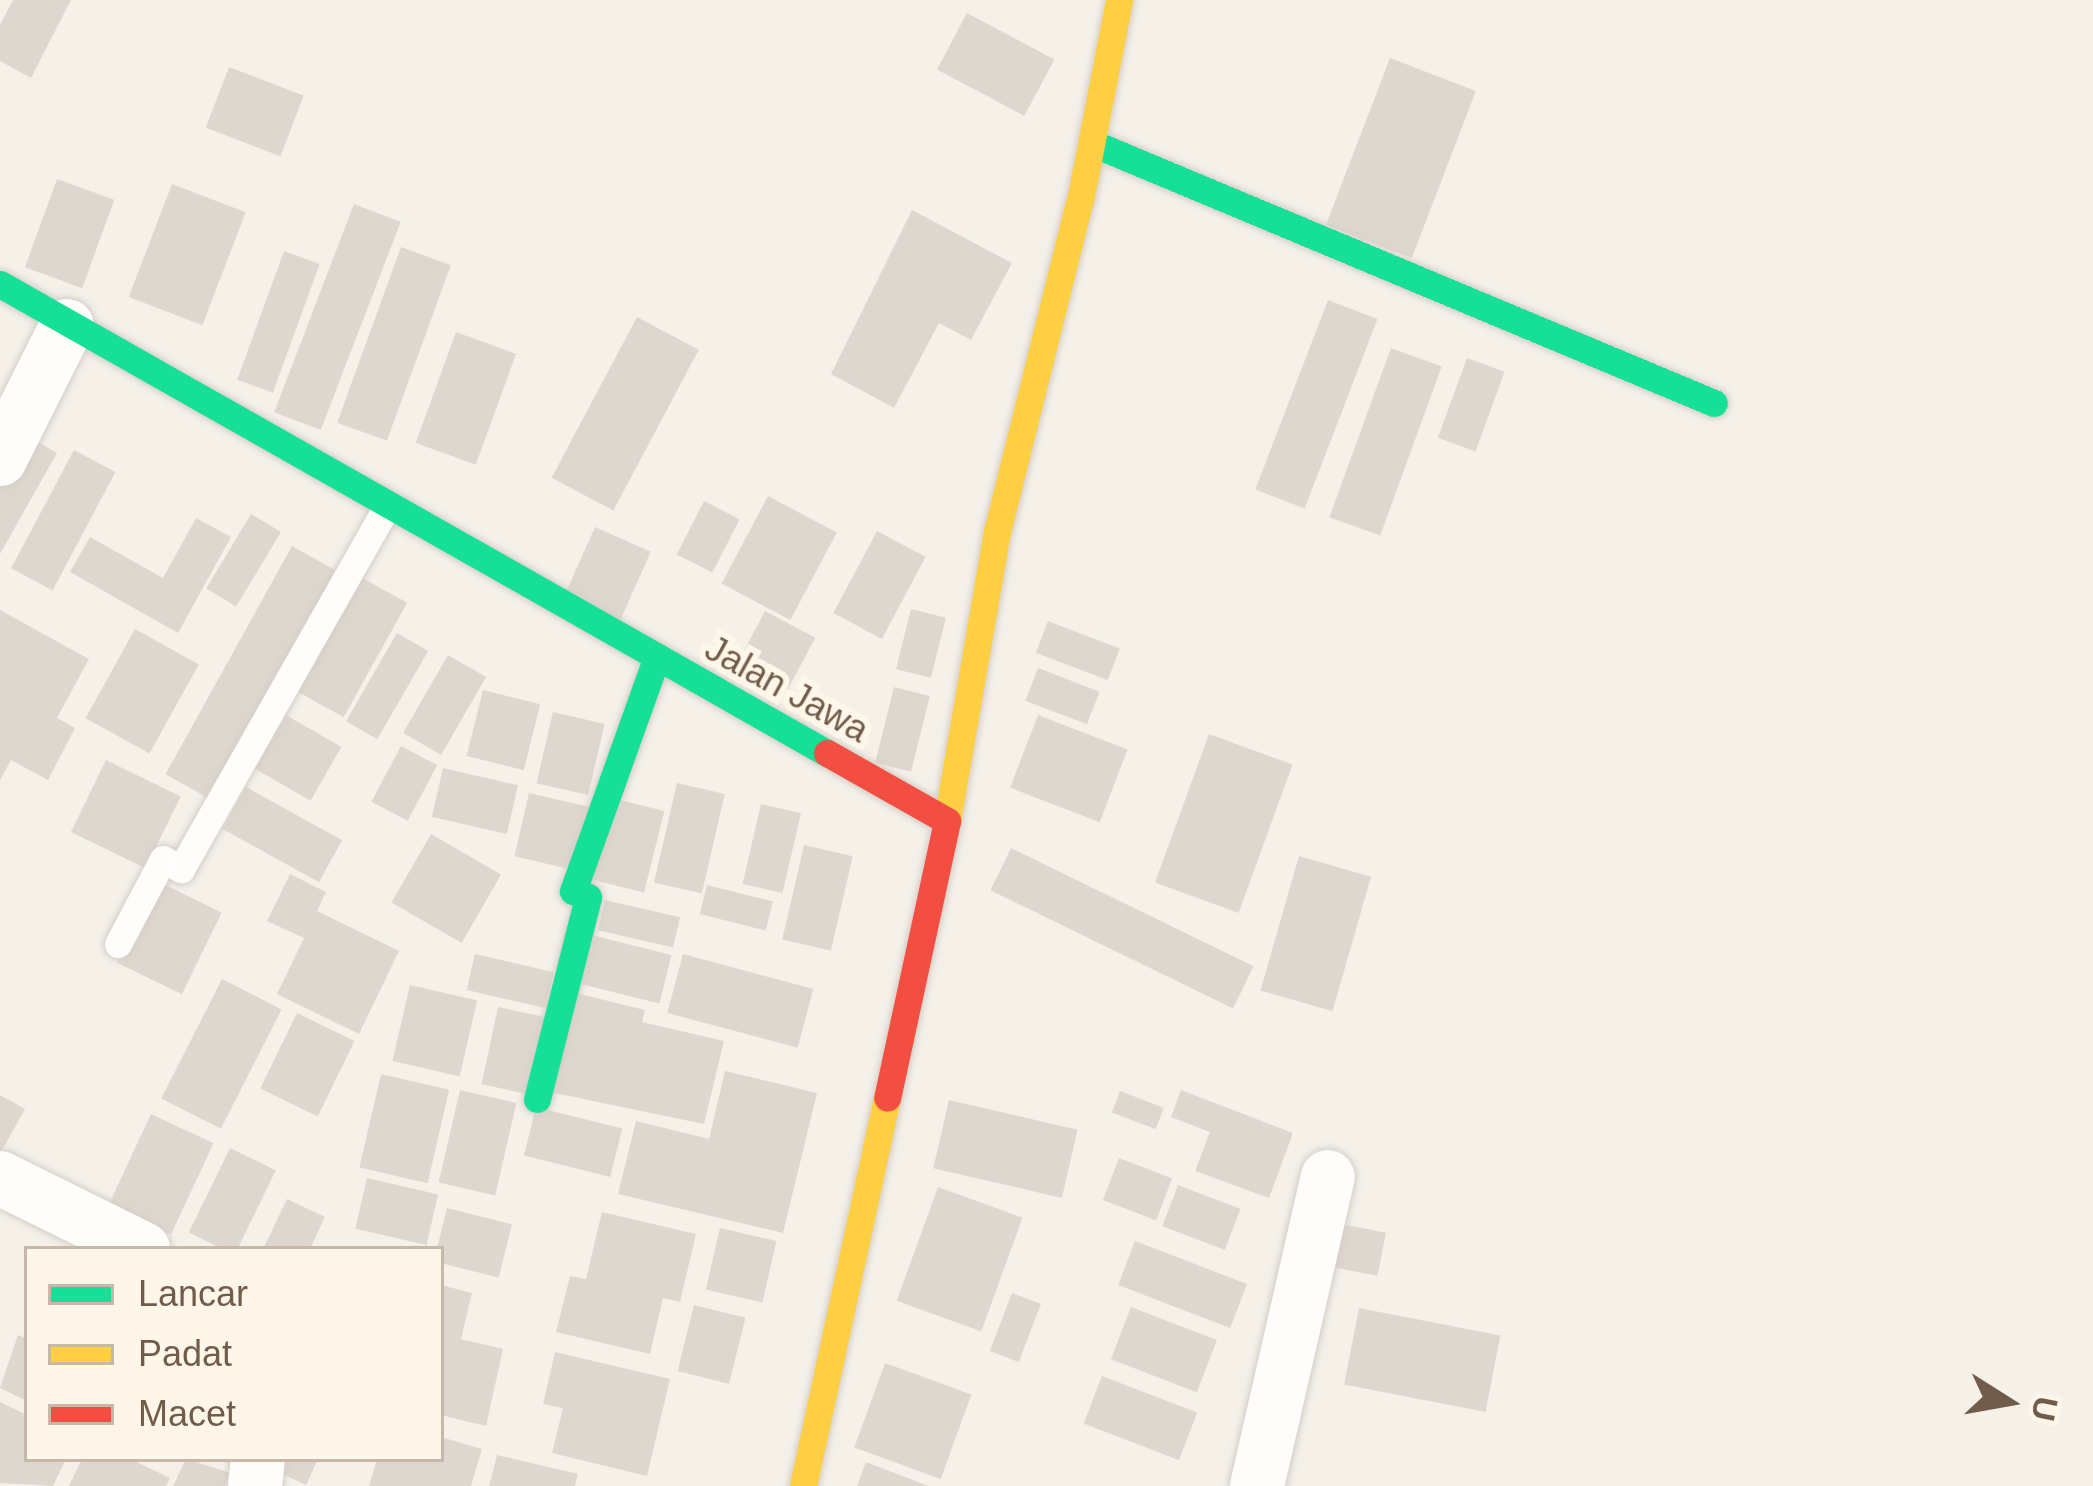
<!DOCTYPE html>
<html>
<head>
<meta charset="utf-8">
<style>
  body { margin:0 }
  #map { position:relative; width:2093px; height:1486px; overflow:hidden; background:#f5f1e9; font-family:Arial,sans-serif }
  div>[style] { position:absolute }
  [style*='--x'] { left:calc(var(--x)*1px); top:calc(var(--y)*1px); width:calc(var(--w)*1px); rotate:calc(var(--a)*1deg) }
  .building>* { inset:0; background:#ded7cf; transform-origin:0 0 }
  .roads { filter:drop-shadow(0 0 3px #d4cec7) drop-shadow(0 0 3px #d4cec7) }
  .lane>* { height:27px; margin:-13.5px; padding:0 13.5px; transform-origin:13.5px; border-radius:13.5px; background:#fefdfc }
  .street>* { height:54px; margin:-27px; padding:0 27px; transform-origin:27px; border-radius:27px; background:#fefdfc }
  .fast>* { height:27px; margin:-13.5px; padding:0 13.5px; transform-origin:13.5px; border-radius:13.5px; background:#16e098 }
  .slow>* { height:27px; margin:-13.5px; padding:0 13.5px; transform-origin:13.5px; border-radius:13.5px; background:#ffcf43 }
  .jam>* { height:27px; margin:-13.5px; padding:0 13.5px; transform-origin:13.5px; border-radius:13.5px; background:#f24e42 }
  span { translate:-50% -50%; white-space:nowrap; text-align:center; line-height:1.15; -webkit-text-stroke:12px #fef7e9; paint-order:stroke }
  .street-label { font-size:36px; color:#715c4b }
  .legend { position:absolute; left:24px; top:1246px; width:420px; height:216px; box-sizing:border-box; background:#fef7e9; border:3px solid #c6b9aa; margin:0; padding:15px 21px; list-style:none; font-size:36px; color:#715c4b }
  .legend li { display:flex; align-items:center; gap:24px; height:60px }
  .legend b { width:60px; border:3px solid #c6b9aa }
  .north { position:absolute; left:1949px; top:1342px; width:120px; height:120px; -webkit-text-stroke:9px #fef7e9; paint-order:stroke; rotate:101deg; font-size:33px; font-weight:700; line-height:48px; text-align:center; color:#715c4b }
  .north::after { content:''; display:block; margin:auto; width:42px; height:54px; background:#715c4b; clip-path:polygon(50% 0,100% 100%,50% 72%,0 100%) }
</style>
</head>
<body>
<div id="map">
  <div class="building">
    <i style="clip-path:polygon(13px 0,71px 0,31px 78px,0 61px,0 25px)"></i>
    <i style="left:967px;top:13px;width:99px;height:64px;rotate:28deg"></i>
    <i style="left:1390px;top:58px;width:92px;height:179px;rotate:21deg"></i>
    <i style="left:229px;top:67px;width:80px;height:65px;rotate:21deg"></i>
    <i style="left:57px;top:179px;width:61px;height:94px;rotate:20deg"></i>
    <i style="left:172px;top:184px;width:79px;height:121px;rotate:21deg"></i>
    <i style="left:354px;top:204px;width:50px;height:223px;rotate:21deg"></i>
    <i style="clip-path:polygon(912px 210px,1012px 263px,971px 340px,939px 323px,894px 408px,831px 374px)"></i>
    <i style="left:401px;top:247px;width:53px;height:187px;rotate:20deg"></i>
    <i style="left:284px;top:251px;width:38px;height:137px;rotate:20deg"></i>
    <i style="left:1328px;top:300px;width:53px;height:203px;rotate:21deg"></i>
    <i style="left:637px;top:317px;width:70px;height:182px;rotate:28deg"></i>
    <i style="left:456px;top:332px;width:64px;height:118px;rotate:20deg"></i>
    <i style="left:1391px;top:348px;width:54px;height:180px;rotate:20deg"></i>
    <i style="left:1467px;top:358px;width:40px;height:85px;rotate:20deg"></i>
    <i style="clip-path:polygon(26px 435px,57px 453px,0 554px,0 482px)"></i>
    <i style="left:74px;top:450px;width:47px;height:134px;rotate:28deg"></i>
    <i style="left:768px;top:496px;width:78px;height:99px;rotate:28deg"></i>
    <i style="left:704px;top:501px;width:40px;height:60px;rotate:27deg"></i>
    <i style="left:251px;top:514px;width:35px;height:87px;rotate:31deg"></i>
    <i style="clip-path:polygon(196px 518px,231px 537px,178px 633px,70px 572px,90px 537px,163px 578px)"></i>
    <i style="left:595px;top:527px;width:61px;height:78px;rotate:24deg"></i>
    <i style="left:877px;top:531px;width:55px;height:93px;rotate:28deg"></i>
    <i style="left:292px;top:546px;width:55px;height:261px;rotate:29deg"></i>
    <i style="left:359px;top:576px;width:55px;height:131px;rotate:29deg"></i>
    <i style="left:911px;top:609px;width:36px;height:62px;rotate:14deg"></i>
    <i style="clip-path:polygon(0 610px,89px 659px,57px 718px,75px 728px,48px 780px,11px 760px,0 780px)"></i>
    <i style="left:765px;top:611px;width:57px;height:64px;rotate:28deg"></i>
    <i style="left:1048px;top:621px;width:77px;height:34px;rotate:21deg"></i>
    <i style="left:135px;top:629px;width:73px;height:102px;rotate:29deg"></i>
    <i style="left:397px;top:633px;width:36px;height:102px;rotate:30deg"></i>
    <i style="left:448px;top:655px;width:44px;height:90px;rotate:30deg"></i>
    <i style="left:1038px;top:668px;width:66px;height:35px;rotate:21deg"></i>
    <i style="left:894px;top:687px;width:37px;height:78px;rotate:14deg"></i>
    <i style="left:483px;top:690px;width:59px;height:68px;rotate:14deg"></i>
    <i style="left:553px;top:712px;width:53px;height:73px;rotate:13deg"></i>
    <i style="left:286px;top:715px;width:64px;height:62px;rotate:30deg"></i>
    <i style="left:1038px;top:715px;width:96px;height:78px;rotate:21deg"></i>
    <i style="left:1209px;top:734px;width:89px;height:158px;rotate:20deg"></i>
    <i style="left:401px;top:746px;width:41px;height:63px;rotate:28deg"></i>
    <i style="left:106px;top:760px;width:83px;height:80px;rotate:26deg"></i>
    <i style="left:443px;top:768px;width:77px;height:50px;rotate:13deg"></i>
    <i style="left:677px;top:783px;width:49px;height:102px;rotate:13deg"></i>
    <i style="left:246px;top:787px;width:110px;height:48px;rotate:29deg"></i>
    <i style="left:529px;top:793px;width:65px;height:65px;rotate:13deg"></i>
    <i style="left:612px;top:798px;width:54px;height:84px;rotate:14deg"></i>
    <i style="left:761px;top:804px;width:41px;height:82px;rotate:13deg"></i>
    <i style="left:431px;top:834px;width:81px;height:79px;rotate:30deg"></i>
    <i style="left:804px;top:845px;width:50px;height:97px;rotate:13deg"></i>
    <i style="left:1011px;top:848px;width:270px;height:47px;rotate:26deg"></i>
    <i style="left:1299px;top:856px;width:75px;height:140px;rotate:16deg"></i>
    <i style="clip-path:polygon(290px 874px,326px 892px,317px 911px,399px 951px,359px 1034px,277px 994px,304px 938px,267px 921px)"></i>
    <i style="left:157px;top:881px;width:72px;height:91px;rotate:26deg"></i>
    <i style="left:707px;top:885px;width:68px;height:30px;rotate:14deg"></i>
    <i style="left:605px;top:900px;width:77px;height:31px;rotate:13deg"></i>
    <i style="left:591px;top:935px;width:83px;height:50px;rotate:14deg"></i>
    <i style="left:475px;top:954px;width:81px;height:37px;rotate:13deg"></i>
    <i style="left:683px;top:954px;width:135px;height:61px;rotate:15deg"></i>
    <i style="left:222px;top:979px;width:67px;height:134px;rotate:27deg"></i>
    <i style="left:410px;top:985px;width:69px;height:78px;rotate:13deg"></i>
    <i style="clip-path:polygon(568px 991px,645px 1010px,642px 1022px,724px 1041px,704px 1124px,545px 1091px)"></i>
    <i style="left:498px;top:1007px;width:56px;height:79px;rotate:12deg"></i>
    <i style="left:297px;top:1013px;width:64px;height:84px;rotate:26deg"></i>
    <i style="clip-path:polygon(725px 1071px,817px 1093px,783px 1233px,618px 1194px,636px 1121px,709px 1139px)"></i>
    <i style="left:381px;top:1074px;width:70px;height:96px;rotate:13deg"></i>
    <i style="left:460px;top:1090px;width:58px;height:95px;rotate:13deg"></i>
    <i style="clip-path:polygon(1181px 1090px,1293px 1133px,1269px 1198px,1195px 1171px,1210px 1132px,1171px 1117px)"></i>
    <i style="left:1120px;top:1091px;width:47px;height:23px;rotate:21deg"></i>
    <i style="clip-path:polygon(0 1095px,25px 1109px,0 1154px)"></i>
    <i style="left:949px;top:1100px;width:132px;height:70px;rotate:13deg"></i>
    <i style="left:536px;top:1107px;width:89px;height:50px;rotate:14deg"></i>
    <i style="left:151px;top:1114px;width:69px;height:101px;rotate:25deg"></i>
    <i style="left:230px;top:1148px;width:51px;height:94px;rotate:26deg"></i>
    <i style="left:1119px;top:1158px;width:57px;height:45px;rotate:21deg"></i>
    <i style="left:367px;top:1178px;width:73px;height:52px;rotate:13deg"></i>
    <i style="left:1178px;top:1185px;width:67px;height:44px;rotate:21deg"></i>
    <i style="left:938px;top:1187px;width:90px;height:121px;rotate:20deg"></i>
    <i style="clip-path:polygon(287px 1199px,325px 1217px,310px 1249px,263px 1249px)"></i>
    <i style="left:447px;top:1208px;width:67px;height:55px;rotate:14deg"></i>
    <i style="clip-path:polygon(602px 1212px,696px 1234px,680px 1302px,663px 1298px,650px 1354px,556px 1332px,570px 1276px,586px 1279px)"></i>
    <i style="left:1326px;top:1221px;width:61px;height:44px;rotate:11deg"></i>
    <i style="left:720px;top:1228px;width:58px;height:63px;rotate:13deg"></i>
    <i style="left:1135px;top:1241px;width:120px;height:47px;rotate:21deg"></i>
    <i style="clip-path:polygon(441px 1285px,472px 1293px,461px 1339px,503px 1349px,486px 1426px,441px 1415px)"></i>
    <i style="left:1012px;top:1293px;width:31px;height:62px;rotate:21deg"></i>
    <i style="left:694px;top:1305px;width:53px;height:68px;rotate:14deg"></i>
    <i style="left:1131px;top:1307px;width:92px;height:56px;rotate:21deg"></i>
    <i style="left:1359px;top:1308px;width:144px;height:78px;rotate:11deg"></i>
    <i style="clip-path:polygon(18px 1335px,27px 1339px,27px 1401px,0 1388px)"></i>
    <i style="clip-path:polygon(555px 1352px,670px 1379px,647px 1476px,552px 1453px,563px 1408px,543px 1404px)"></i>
    <i style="left:885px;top:1363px;width:92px;height:90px;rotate:20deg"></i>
    <i style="left:1102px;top:1376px;width:102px;height:51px;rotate:21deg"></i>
    <i style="clip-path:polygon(0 1402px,27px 1415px,27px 1459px,66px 1459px,53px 1486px,0 1483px)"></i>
    <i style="clip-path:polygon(441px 1437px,482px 1449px,471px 1486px,369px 1486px,377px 1459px,441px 1459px)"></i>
    <i style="clip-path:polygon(497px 1455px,578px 1474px,575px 1486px,489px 1486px)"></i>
    <i style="clip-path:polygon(82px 1459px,130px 1459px,170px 1478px,166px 1486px,69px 1486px)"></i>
    <i style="clip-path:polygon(186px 1459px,231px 1473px,225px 1486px,173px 1486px)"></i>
    <i style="clip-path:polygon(272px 1459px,318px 1459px,306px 1485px,268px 1467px)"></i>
    <i style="clip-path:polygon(866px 1462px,928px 1486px,857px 1486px)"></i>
  </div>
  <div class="roads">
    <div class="lane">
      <i style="--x:118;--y:944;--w:96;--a:-62.1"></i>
      <i style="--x:163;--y:859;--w:21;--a:29"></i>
      <i style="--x:181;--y:869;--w:417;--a:-60.4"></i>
    </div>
    <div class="street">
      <i style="--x:0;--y:459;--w:149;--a:-63.3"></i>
      <i style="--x:0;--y:1178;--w:160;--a:26.4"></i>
      <i style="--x:255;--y:1486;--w:27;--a:-84"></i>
      <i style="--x:1257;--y:1486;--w:317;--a:-77.1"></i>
    </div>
    <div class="fast">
      <i style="--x:1092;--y:143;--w:674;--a:22.69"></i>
      <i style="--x:0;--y:284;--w:951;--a:29.56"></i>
      <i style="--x:537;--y:1099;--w:208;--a:-75.8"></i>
      <i style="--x:588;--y:897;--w:16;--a:-158"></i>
      <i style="--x:573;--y:891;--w:249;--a:-70.3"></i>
    </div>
    <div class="slow">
      <i style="--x:947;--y:821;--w:293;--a:-80.2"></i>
      <i style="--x:997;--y:532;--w:346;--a:-76"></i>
      <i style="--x:1081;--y:196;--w:200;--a:-79"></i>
      <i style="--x:803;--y:1486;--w:397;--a:-77.8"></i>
    </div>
    <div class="jam">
      <i style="--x:827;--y:753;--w:138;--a:29.5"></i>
      <i style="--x:947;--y:821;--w:283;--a:102.2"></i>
    </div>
  </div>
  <div class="street-label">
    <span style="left:787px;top:689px;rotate:29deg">Jalan Jawa</span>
  </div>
  <ul class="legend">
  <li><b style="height:15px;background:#16e098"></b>Lancar</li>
  <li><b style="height:15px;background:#ffcf43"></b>Padat</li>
  <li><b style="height:15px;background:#f24e42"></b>Macet</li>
  </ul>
  <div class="north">U</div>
</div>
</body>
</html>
